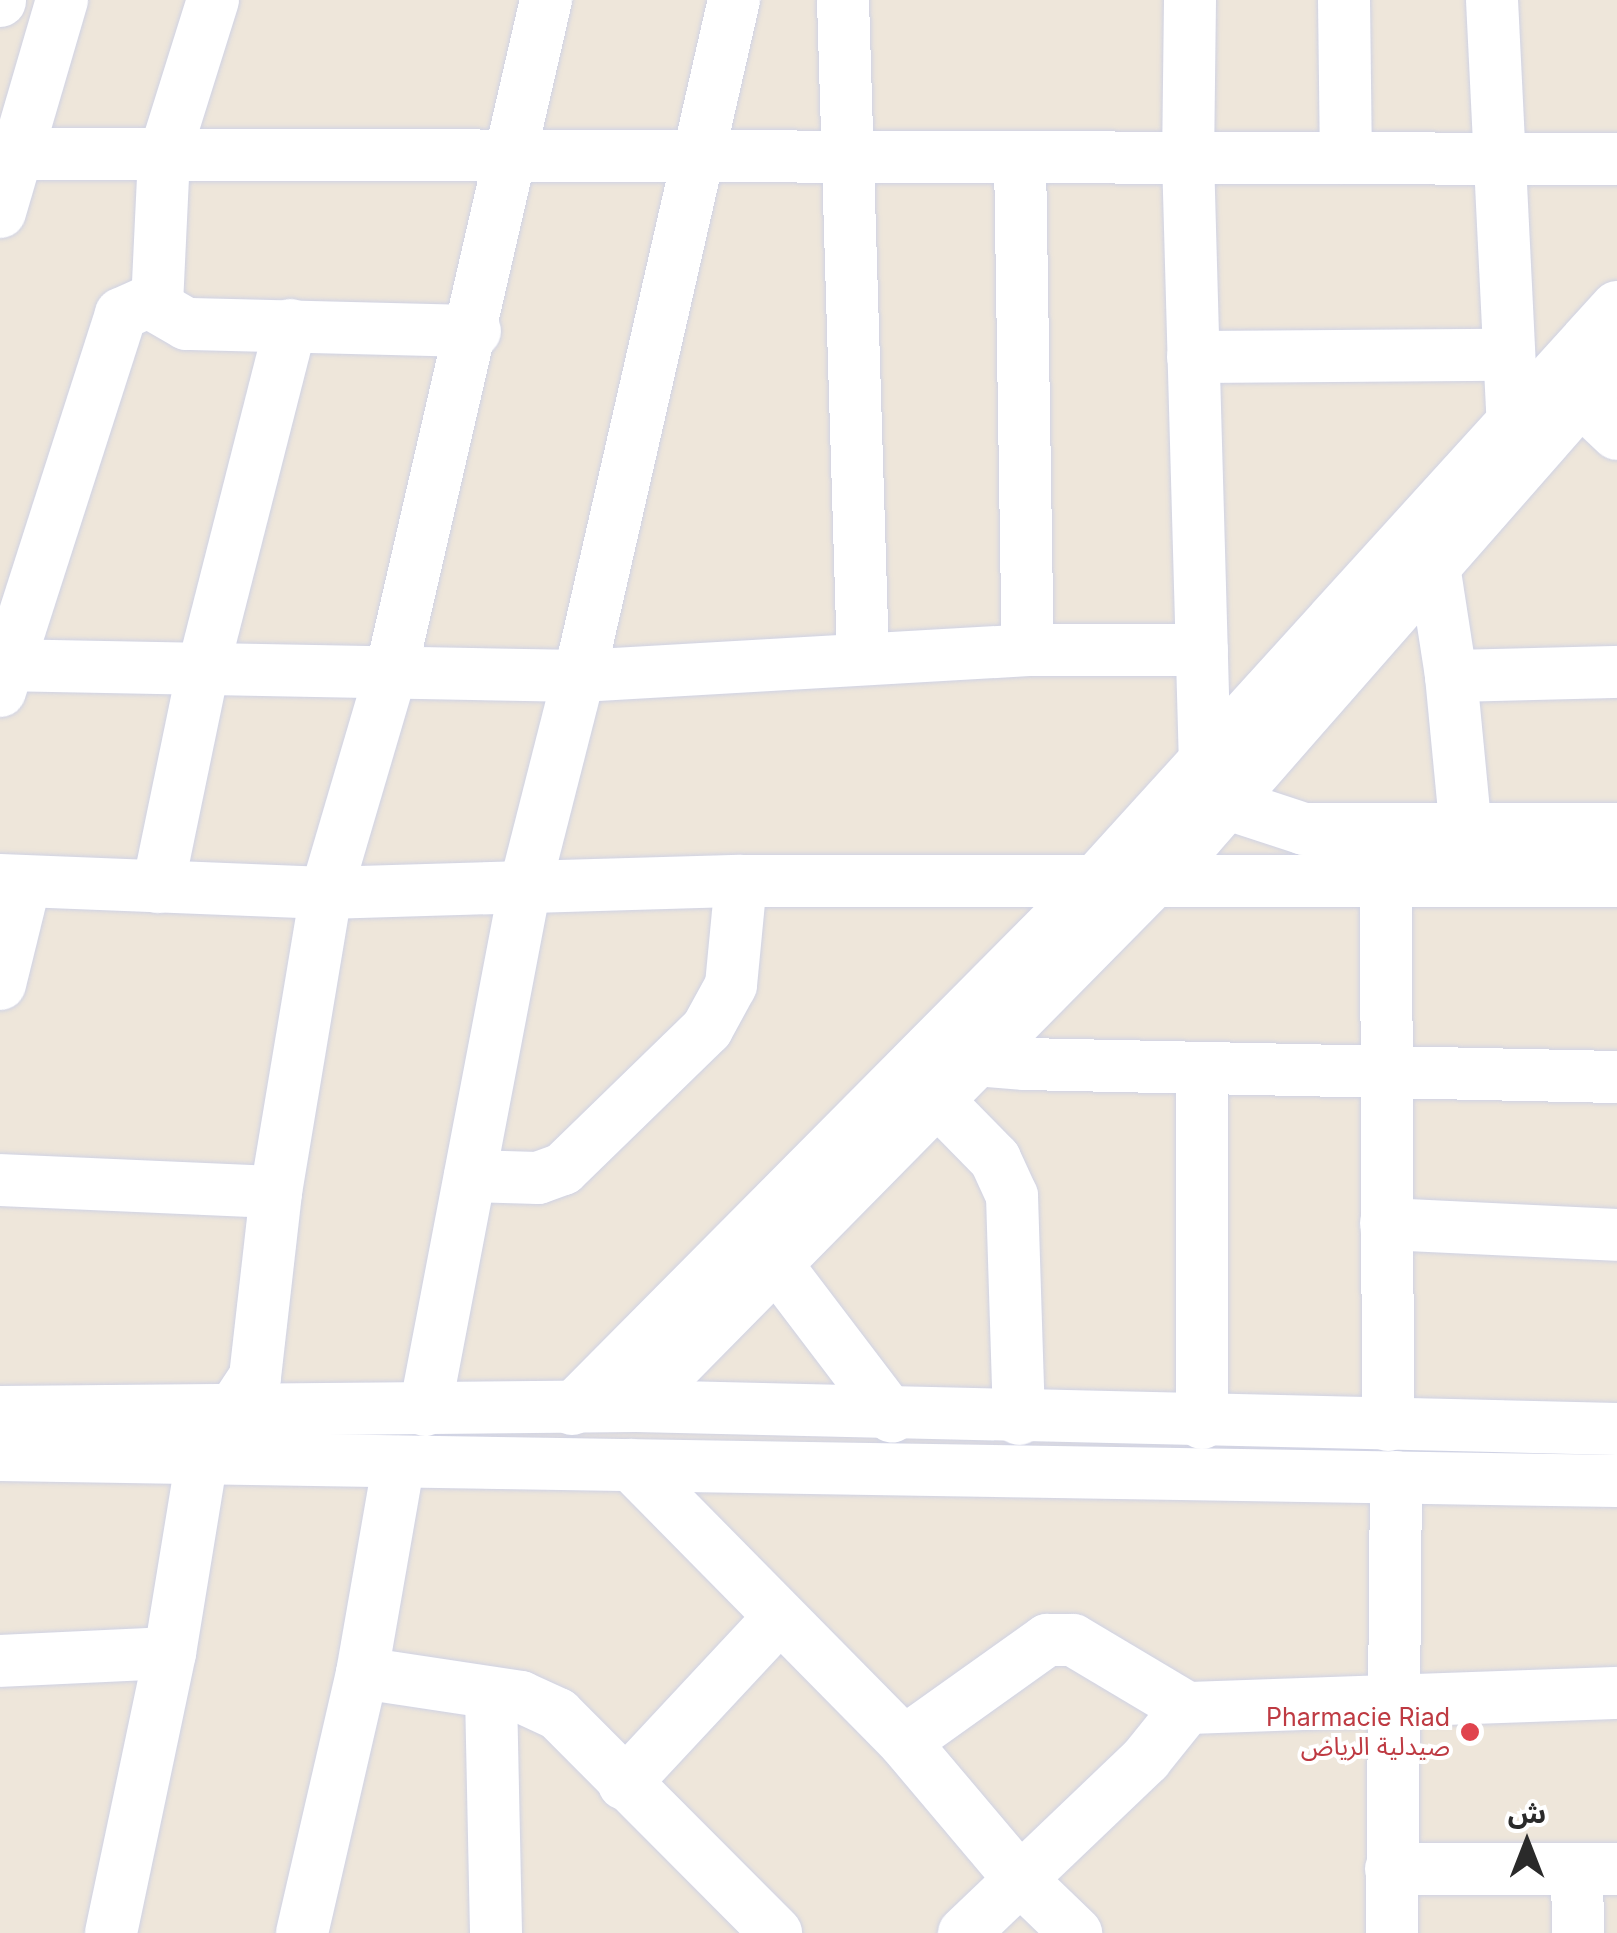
<!DOCTYPE html>
<html>
<head>
<meta charset="utf-8">
<style>
  body { margin:0 }
  #map { position:relative; width:1617px; height:1933px; overflow:hidden; background:#eee6da; font-family:Inter,"Noto Sans Arabic",sans-serif }
  div>[style] { position:absolute }
  [style*='--x'] { left:calc(var(--x)*1px); top:calc(var(--y)*1px); width:calc(var(--w)*1px); rotate:calc(var(--a)*1deg) }
  .roads { filter:drop-shadow(0 0 2px #cfd2e4) drop-shadow(0 0 2px #cfd2e4) }
  .minor>* { height:52px; margin:-26px; padding:0 26px; transform-origin:26px; border-radius:26px; background:#fff }
  .dots>* { width:28px; height:28px; translate:-50% -50%; box-sizing:border-box; border:5px solid #fff; border-radius:50% }
  span { translate:-50% -50%; white-space:nowrap; text-align:center; line-height:1.15; -webkit-text-stroke:8px #fff; paint-order:stroke }
  .health-label { font-size:25px; color:#be3a42 }
  .right { translate:-100% -50%; text-align:right }
  .north { position:absolute; left:1477px; top:1793px; width:100px; height:100px; -webkit-text-stroke:8px #fff; paint-order:stroke; rotate:0deg; font-size:28px; font-weight:700; line-height:40px; text-align:center; color:#2a2a2a }
  .north::after { content:''; display:block; margin:auto; width:35px; height:45px; background:#2a2a2a; clip-path:polygon(50% 0,100% 100%,50% 72%,0 100%) }
</style>
</head>
<body>
<div id="map">
  <div class="roads">
    <div class="minor">
      <i style="--x:213;--y:0;--w:164;--a:107.4"></i>
      <i style="--x:164;--y:156;--w:151;--a:92.7"></i>
      <i style="--x:157;--y:307;--w:34;--a:30"></i>
      <i style="--x:187;--y:324;--w:288;--a:1.4"></i>
      <i style="--x:843;--y:0;--w:658;--a:88.26"></i>
      <i style="--x:1190;--y:0;--w:157;--a:90.7"></i>
      <i style="--x:1188;--y:157;--w:609;--a:88.4"></i>
      <i style="--x:1205;--y:766;--w:42;--a:61.6"></i>
      <i style="--x:1225;--y:803;--w:83;--a:18.2"></i>
      <i style="--x:1304;--y:829;--w:313;--a:0"></i>
      <i style="--x:1344;--y:0;--w:158;--a:89.3"></i>
      <i style="--x:1492;--y:0;--w:415;--a:87.2"></i>
      <i style="--x:0;--y:1;--w:1;--a:-90"></i>
      <i style="--x:0;--y:154;--w:1617;--a:0.18"></i>
      <i style="--x:1020;--y:158;--w:492;--a:89.1"></i>
      <i style="--x:0;--y:212;--w:221;--a:-73.7"></i>
      <i style="--x:1193;--y:357;--w:316;--a:-0.4"></i>
      <i style="--x:1579;--y:398;--w:52;--a:43.5"></i>
      <i style="--x:1430;--y:540;--w:138;--a:81.2"></i>
      <i style="--x:1451;--y:676;--w:166;--a:-1.4"></i>
      <i style="--x:0;--y:665;--w:580;--a:1.09"></i>
      <i style="--x:580;--y:676;--w:449;--a:-3.3"></i>
      <i style="--x:1028;--y:650;--w:174;--a:0"></i>
      <i style="--x:1451;--y:676;--w:188;--a:84.5"></i>
      <i style="--x:0;--y:691;--w:396;--a:-72.2"></i>
      <i style="--x:121;--y:314;--w:37;--a:-24"></i>
      <i style="--x:0;--y:880;--w:326;--a:2.3"></i>
      <i style="--x:326;--y:893;--w:415;--a:-1.7"></i>
      <i style="--x:741;--y:881;--w:876;--a:0"></i>
      <i style="--x:1386;--y:880;--w:545;--a:89.79"></i>
      <i style="--x:158;--y:887;--w:223;--a:-78.3"></i>
      <i style="--x:203;--y:669;--w:355;--a:-75.7"></i>
      <i style="--x:0;--y:984;--w:105;--a:-76.2"></i>
      <i style="--x:957;--y:1045;--w:24;--a:38"></i>
      <i style="--x:976;--y:1060;--w:49;--a:4.7"></i>
      <i style="--x:1025;--y:1064;--w:592;--a:1.26"></i>
      <i style="--x:1202;--y:1068;--w:355;--a:90"></i>
      <i style="--x:937;--y:1100;--w:83;--a:45.5"></i>
      <i style="--x:995;--y:1159;--w:41;--a:65.3"></i>
      <i style="--x:1012;--y:1196;--w:223;--a:88.2"></i>
      <i style="--x:470;--y:1176;--w:68;--a:1.7"></i>
      <i style="--x:538;--y:1178;--w:27;--a:-20"></i>
      <i style="--x:563;--y:1169;--w:201;--a:-44.2"></i>
      <i style="--x:707;--y:1029;--w:50;--a:-61.4"></i>
      <i style="--x:731;--y:985;--w:104;--a:-84.5"></i>
      <i style="--x:0;--y:1180;--w:276;--a:2.5"></i>
      <i style="--x:1386;--y:1224;--w:231;--a:2.7"></i>
      <i style="--x:754;--y:1235;--w:228;--a:52.8"></i>
      <i style="--x:636;--y:1406;--w:800;--a:-45.4"></i>
      <i style="--x:1198;--y:836;--w:628;--a:-48.75"></i>
      <i style="--x:572;--y:1409;--w:741;--a:-45.22"></i>
      <i style="--x:1094;--y:883;--w:778;--a:-47.76"></i>
      <i style="--x:425;--y:1410;--w:532;--a:-79.18"></i>
      <i style="--x:525;--y:887;--w:238;--a:-75.7"></i>
      <i style="--x:584;--y:656;--w:673;--a:-77.12"></i>
      <i style="--x:0;--y:1412;--w:636;--a:-0.54"></i>
      <i style="--x:636;--y:1406;--w:981;--a:1.34"></i>
      <i style="--x:0;--y:1455;--w:1617;--a:0.92"></i>
      <i style="--x:631;--y:1465;--w:389;--a:45.4"></i>
      <i style="--x:904;--y:1742;--w:177;--a:49.8"></i>
      <i style="--x:1018;--y:1877;--w:81;--a:44"></i>
      <i style="--x:0;--y:1661;--w:170;--a:-2.7"></i>
      <i style="--x:362;--y:1673;--w:161;--a:8.6"></i>
      <i style="--x:521;--y:1697;--w:41;--a:24.7"></i>
      <i style="--x:558;--y:1714;--w:309;--a:45.1"></i>
      <i style="--x:491;--y:1694;--w:239;--a:88.8"></i>
      <i style="--x:904;--y:1742;--w:176;--a:-35.5"></i>
      <i style="--x:1047;--y:1640;--w:26;--a:0"></i>
      <i style="--x:1073;--y:1640;--w:133;--a:30.8"></i>
      <i style="--x:624;--y:1784;--w:227;--a:-47"></i>
      <i style="--x:1391;--y:1869;--w:226;--a:0"></i>
      <i style="--x:1577;--y:1869;--w:64;--a:89.1"></i>
      <i style="--x:111;--y:1933;--w:286;--a:-78.1"></i>
      <i style="--x:170;--y:1653;--w:199;--a:-80.7"></i>
      <i style="--x:202;--y:1457;--w:96;--a:-56.5"></i>
      <i style="--x:255;--y:1377;--w:186;--a:-83.5"></i>
      <i style="--x:276;--y:1192;--w:303;--a:-80.5"></i>
      <i style="--x:326;--y:893;--w:230;--a:-73.6"></i>
      <i style="--x:391;--y:672;--w:690;--a:-77.01"></i>
      <i style="--x:302;--y:1933;--w:267;--a:-77"></i>
      <i style="--x:362;--y:1673;--w:214;--a:-80.1"></i>
      <i style="--x:964;--y:1933;--w:252;--a:-43.7"></i>
      <i style="--x:1146;--y:1759;--w:65;--a:-51.2"></i>
      <i style="--x:1187;--y:1708;--w:430;--a:-2"></i>
      <i style="--x:1392;--y:1933;--w:456;--a:-89.5"></i>
    </div>
  </div>
  <div class="dots">
    <i style="left:1470px;top:1732px;background:#e0444e"></i>
  </div>
  <div class="health-label">
    <span class="right" style="left:1450px;top:1732px">Pharmacie Riad<br>صيدلية الرياض</span>
  </div>
  <div class="north">ش</div>
</div>
</body>
</html>
